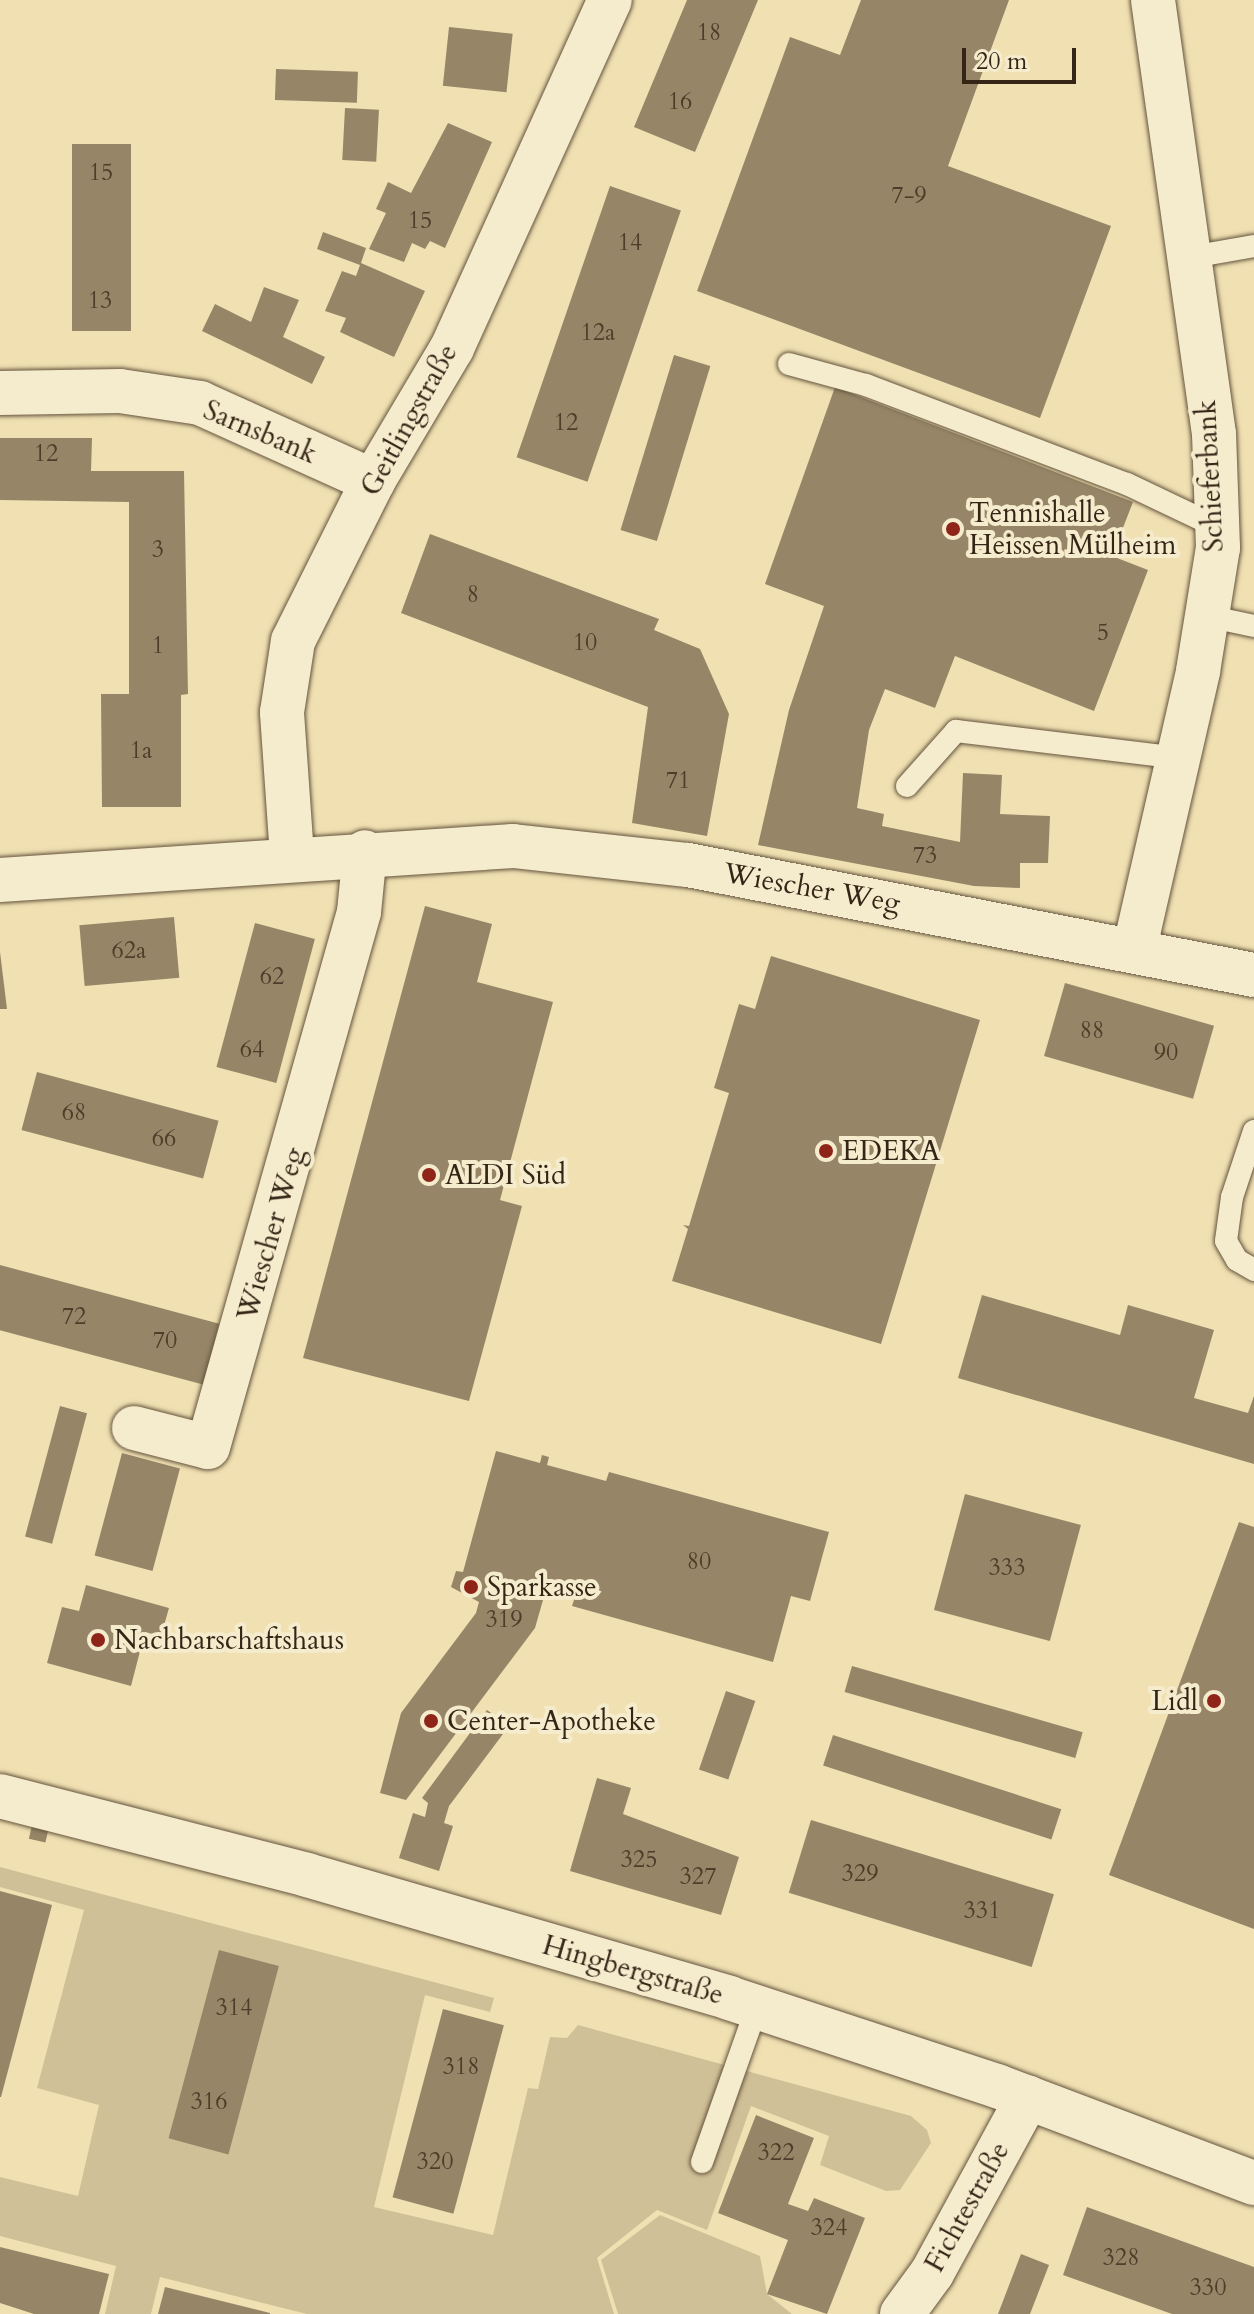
<!DOCTYPE html>
<html>
<head>
<meta charset="utf-8">
<style>
  body { margin:0 }
  #map { position:relative; width:1254px; height:2314px; overflow:hidden; background:#f0e0b2; font-family:Cardo,serif }
  div>[style] { position:absolute }
  [style*='--x'] { left:calc(var(--x)*1px); top:calc(var(--y)*1px); width:calc(var(--w)*1px); rotate:calc(var(--a)*1deg) }
  .green>* { inset:0; background:#d0c097 }
  .building>* { inset:0; background:#968667; transform-origin:0 0 }
  .roads { filter:drop-shadow(0 0 2px #64543d) drop-shadow(0 0 2px #64543d) }
  .service>* { height:22px; margin:-11px; padding:0 11px; transform-origin:11px; border-radius:11px; background:#f5ebcd }
  .minor>* { height:44px; margin:-22px; padding:0 22px; transform-origin:22px; border-radius:22px; background:#f5ebcd }
  .tertiary>* { height:44px; margin:-22px; padding:0 22px; transform-origin:22px; border-radius:22px; background:#f5ebcd }
  .dots>* { width:22px; height:22px; translate:-50% -50%; box-sizing:border-box; border:4px solid #f5ebcd; border-radius:50% }
  span { translate:-50% -50%; white-space:nowrap; text-align:center; line-height:1.15; -webkit-text-stroke:8px #f5ebcd; paint-order:stroke }
  .number-label { font-size:24px; color:#4d3d2a }
  .number-label span { -webkit-text-stroke-width:0 }
  .street-label { font-size:28px; color:#352516 }
  .poi-label { font-size:28px; color:#352516 }
  .left { translate:0 -50%; text-align:left }
  .right { translate:-100% -50%; text-align:right }
  .scale { position:absolute; left:962px; top:48px; width:114px; height:36px; box-sizing:border-box; border:4px solid #352516; border-top:0; padding-left:10px; font-size:24px; line-height:28px; white-space:nowrap; color:#352516; -webkit-text-stroke:6px #f5ebcd; paint-order:stroke }
</style>
</head>
<body>
<div id="map">
  <div class="green">
    <i style="clip-path:polygon(0 1867px,494px 1998px,490px 2012px,425px 1995px,374px 2207px,493px 2235px,528px 2088px,538px 2089px,550px 2037px,567px 2038px,578px 2025px,911px 2116px,927px 2130px,931px 2143px,900px 2190px,886px 2191px,820px 2165px,829px 2136px,751px 2106px,707px 2230px,657px 2210px,597px 2258px,614px 2314px,307px 2314px,160px 2277px,151px 2314px,105px 2314px,116px 2266px,0 2236px,0 2177px,78px 2196px,99px 2105px,37px 2088px,84px 1910px,0 1887px)"></i>
    <i style="clip-path:polygon(660px 2215px,760px 2256px,767px 2294px,792px 2314px,618px 2314px,601px 2260px)"></i>
  </div>
  <div class="building">
    <i style="clip-path:polygon(687px 0,758px 0,695px 152px,634px 127px)"></i>
    <i style="clip-path:polygon(861px 0,1009px 0,948px 166px,1111px 226px,1040px 418px,697px 291px,790px 37px,840px 55px)"></i>
    <i style="left:449px;top:27px;width:64px;height:59px;rotate:6deg"></i>
    <i style="left:276px;top:69px;width:82px;height:31px;rotate:2deg"></i>
    <i style="left:345px;top:108px;width:34px;height:52px;rotate:3deg"></i>
    <i style="clip-path:polygon(448px 123px,492px 142px,445px 248px,430px 241px,425px 249px,412px 243px,404px 262px,369px 249px,386px 213px,376px 209px,388px 182px,411px 193px)"></i>
    <i style="left:72px;top:144px;width:59px;height:187px"></i>
    <i style="left:610px;top:186px;width:75px;height:287px;rotate:19deg"></i>
    <i style="clip-path:polygon(323px 232px,366px 248px,361px 263px,425px 291px,394px 357px,340px 332px,346px 318px,325px 311px,342px 271px,356px 276px,360px 265px,317px 249px)"></i>
    <i style="clip-path:polygon(264px 287px,299px 300px,283px 337px,325px 357px,312px 384px,202px 331px,215px 304px,251px 322px)"></i>
    <i style="left:674px;top:355px;width:38px;height:183px;rotate:17deg"></i>
    <i style="clip-path:polygon(835px 387px,1133px 502px,1112px 556px,1148px 570px,1094px 711px,955px 656px,935px 708px,885px 689px,869px 730px,857px 808px,884px 814px,882px 826px,960px 842px,963px 773px,1002px 775px,1000px 814px,1050px 816px,1048px 863px,1020px 863px,1020px 888px,974px 886px,758px 845px,789px 710px,824px 606px,765px 584px)"></i>
    <i style="clip-path:polygon(0 438px,92px 438px,91px 471px,184px 471px,188px 694px,181px 695px,181px 807px,102px 807px,101px 694px,129px 694px,129px 502px,0 500px)"></i>
    <i style="clip-path:polygon(430px 534px,659px 619px,654px 630px,700px 649px,729px 714px,707px 836px,632px 823px,648px 707px,401px 613px)"></i>
    <i style="clip-path:polygon(425px 906px,492px 924px,477px 982px,553px 1002px,500px 1200px,522px 1206px,469px 1401px,303px 1358px)"></i>
    <i style="left:174px;top:917px;width:61px;height:95px;rotate:85deg"></i>
    <i style="left:255px;top:923px;width:62px;height:149px;rotate:15deg"></i>
    <i style="clip-path:polygon(0 952px,7px 1009px,0 1009px)"></i>
    <i style="clip-path:polygon(771px 956px,980px 1020px,881px 1344px,672px 1281px,688px 1229px,683px 1225px,689px 1226px,729px 1093px,714px 1088px,739px 1004px,755px 1009px)"></i>
    <i style="left:1065px;top:983px;width:155px;height:76px;rotate:16deg"></i>
    <i style="left:37px;top:1072px;width:188px;height:60px;rotate:15deg"></i>
    <i style="left:0;top:1265px;width:227px;height:63px;rotate:15deg"></i>
    <i style="clip-path:polygon(982px 1295px,1120px 1335px,1128px 1305px,1214px 1330px,1194px 1398px,1248px 1413px,1254px 1396px,1254px 1464px,958px 1378px)"></i>
    <i style="left:60px;top:1406px;width:28px;height:135px;rotate:15deg"></i>
    <i style="clip-path:polygon(496px 1451px,540px 1463px,542px 1455px,549px 1457px,547px 1465px,606px 1481px,609px 1472px,829px 1532px,810px 1601px,791px 1596px,773px 1662px,572px 1606px,576px 1594px,547px 1586px,535px 1628px,406px 1800px,380px 1793px,401px 1713px,476px 1613px,479px 1602px,451px 1587px,456px 1571px,463px 1572px)"></i>
    <i style="left:122px;top:1453px;width:60px;height:106px;rotate:15deg"></i>
    <i style="left:965px;top:1494px;width:120px;height:120px;rotate:15deg"></i>
    <i style="clip-path:polygon(1239px 1522px,1254px 1527px,1254px 1929px,1109px 1875px)"></i>
    <i style="clip-path:polygon(86px 1585px,169px 1608px,161px 1636px,145px 1632px,131px 1686px,47px 1663px,62px 1607px,79px 1611px)"></i>
    <i style="left:852px;top:1666px;width:240px;height:27px;rotate:16deg"></i>
    <i style="left:726px;top:1691px;width:31px;height:83px;rotate:19deg"></i>
    <i style="clip-path:polygon(487px 1710px,509px 1726px,449px 1806px,444px 1823px,453px 1826px,439px 1871px,399px 1858px,413px 1813px,425px 1817px,428px 1803px,422px 1798px)"></i>
    <i style="left:833px;top:1735px;width:240px;height:32px;rotate:18deg"></i>
    <i style="clip-path:polygon(597px 1778px,631px 1788px,623px 1814px,739px 1857px,721px 1915px,570px 1871px)"></i>
    <i style="left:811px;top:1820px;width:254px;height:76px;rotate:17deg"></i>
    <i style="left:32px;top:1825px;width:17px;height:14px;rotate:13deg"></i>
    <i style="clip-path:polygon(0 1891px,52px 1905px,1px 2097px,0 2097px)"></i>
    <i style="left:219px;top:1950px;width:62px;height:195px;rotate:15deg"></i>
    <i style="left:443px;top:2009px;width:63px;height:195px;rotate:15deg"></i>
    <i style="clip-path:polygon(756px 2115px,814px 2138px,788px 2204px,808px 2211px,814px 2198px,865px 2218px,827px 2314px,767px 2294px,788px 2240px,718px 2213px)"></i>
    <i style="clip-path:polygon(1087px 2207px,1254px 2267px,1254px 2314px,1172px 2314px,1063px 2275px)"></i>
    <i style="clip-path:polygon(0 2247px,109px 2274px,99px 2314px,34px 2314px,0 2303px)"></i>
    <i style="clip-path:polygon(1021px 2254px,1049px 2265px,1030px 2314px,998px 2314px)"></i>
    <i style="clip-path:polygon(165px 2287px,270px 2313px,270px 2314px,158px 2314px)"></i>
  </div>
  <div class="roads">
    <div class="service">
      <i style="--x:1186;--y:258;--w:69;--a:-10"></i>
      <i style="--x:789;--y:364;--w:80;--a:15.3"></i>
      <i style="--x:866;--y:385;--w:279;--a:20.8"></i>
      <i style="--x:1127;--y:484;--w:100;--a:25.5"></i>
      <i style="--x:1207;--y:616;--w:48;--a:12"></i>
      <i style="--x:907;--y:786;--w:74;--a:-48.3"></i>
      <i style="--x:956;--y:731;--w:224;--a:6.9"></i>
      <i style="--x:1254;--y:1131;--w:70;--a:108.4"></i>
      <i style="--x:1232;--y:1197;--w:44;--a:97.8"></i>
      <i style="--x:1226;--y:1241;--w:22;--a:60"></i>
      <i style="--x:1237;--y:1260;--w:20;--a:30"></i>
      <i style="--x:702;--y:2162;--w:164;--a:-70.5"></i>
    </div>
    <div class="minor">
      <i style="--x:0;--y:393;--w:120;--a:-1"></i>
      <i style="--x:120;--y:391;--w:81;--a:8.5"></i>
      <i style="--x:200;--y:403;--w:190;--a:24.3"></i>
      <i style="--x:292;--y:856;--w:144;--a:-94"></i>
      <i style="--x:282;--y:712;--w:72;--a:-81.2"></i>
      <i style="--x:293;--y:641;--w:179;--a:-63.4"></i>
      <i style="--x:373;--y:481;--w:155;--a:-59.3"></i>
      <i style="--x:452;--y:348;--w:382;--a:-65.6"></i>
      <i style="--x:0;--y:880;--w:514;--a:-3.79"></i>
      <i style="--x:513;--y:846;--w:176;--a:6.2"></i>
      <i style="--x:688;--y:865;--w:577;--a:11"></i>
      <i style="--x:1135;--y:947;--w:283;--a:-77.1"></i>
      <i style="--x:1198;--y:671;--w:125;--a:-80.8"></i>
      <i style="--x:1218;--y:548;--w:114;--a:-92"></i>
      <i style="--x:1214;--y:434;--w:438;--a:-98"></i>
      <i style="--x:134;--y:1428;--w:76;--a:14.4"></i>
      <i style="--x:208;--y:1447;--w:556;--a:-74.24"></i>
      <i style="--x:359;--y:912;--w:60;--a:-84.3"></i>
    </div>
    <div class="tertiary">
      <i style="--x:0;--y:1796;--w:317;--a:14.4"></i>
      <i style="--x:307;--y:1875;--w:440;--a:16.2"></i>
      <i style="--x:729;--y:1998;--w:282;--a:18.2"></i>
      <i style="--x:997;--y:2086;--w:275;--a:20.7"></i>
      <i style="--x:902;--y:2314;--w:51;--a:-53.8"></i>
      <i style="--x:932;--y:2273;--w:200;--a:-61.4"></i>
    </div>
  </div>
  <div class="dots">
    <i style="left:953px;top:529px;background:#8f2418"></i>
    <i style="left:826px;top:1151px;background:#8f2418"></i>
    <i style="left:429px;top:1175px;background:#8f2418"></i>
    <i style="left:471px;top:1587px;background:#8f2418"></i>
    <i style="left:98px;top:1640px;background:#8f2418"></i>
    <i style="left:1214px;top:1701px;background:#8f2418"></i>
    <i style="left:431px;top:1721px;background:#8f2418"></i>
  </div>
  <div class="number-label">
    <span style="left:709px;top:33px">18</span>
    <span style="left:680px;top:102px">16</span>
    <span style="left:101px;top:173px">15</span>
    <span style="left:909px;top:196px">7-9</span>
    <span style="left:420px;top:221px">15</span>
    <span style="left:630px;top:243px">14</span>
    <span style="left:100px;top:301px">13</span>
    <span style="left:598px;top:333px">12a</span>
    <span style="left:566px;top:423px">12</span>
    <span style="left:46px;top:454px">12</span>
    <span style="left:158px;top:550px">3</span>
    <span style="left:473px;top:595px">8</span>
    <span style="left:1103px;top:633px">5</span>
    <span style="left:585px;top:643px">10</span>
    <span style="left:158px;top:646px">1</span>
    <span style="left:141px;top:751px">1a</span>
    <span style="left:678px;top:781px">71</span>
    <span style="left:925px;top:856px">73</span>
    <span style="left:129px;top:951px">62a</span>
    <span style="left:272px;top:977px">62</span>
    <span style="left:1092px;top:1031px">88</span>
    <span style="left:252px;top:1050px">64</span>
    <span style="left:1166px;top:1053px">90</span>
    <span style="left:74px;top:1113px">68</span>
    <span style="left:164px;top:1139px">66</span>
    <span style="left:74px;top:1317px">72</span>
    <span style="left:165px;top:1341px">70</span>
    <span style="left:699px;top:1562px">80</span>
    <span style="left:1007px;top:1568px">333</span>
    <span style="left:504px;top:1620px">319</span>
    <span style="left:639px;top:1860px">325</span>
    <span style="left:860px;top:1874px">329</span>
    <span style="left:698px;top:1877px">327</span>
    <span style="left:982px;top:1911px">331</span>
    <span style="left:234px;top:2008px">314</span>
    <span style="left:461px;top:2067px">318</span>
    <span style="left:209px;top:2102px">316</span>
    <span style="left:776px;top:2153px">322</span>
    <span style="left:435px;top:2162px">320</span>
    <span style="left:829px;top:2228px">324</span>
    <span style="left:1121px;top:2258px">328</span>
    <span style="left:1208px;top:2288px">330</span>
  </div>
  <div class="street-label">
    <span style="left:409px;top:420px;rotate:-61deg">Geitlingstraße</span>
    <span style="left:260px;top:432px;rotate:23deg">Sarnsbank</span>
    <span style="left:1210px;top:476px;rotate:-93deg">Schieferbank</span>
    <span style="left:812px;top:888px;rotate:10deg">Wiescher Weg</span>
    <span style="left:271px;top:1234px;rotate:-74deg">Wiescher Weg</span>
    <span style="left:633px;top:1970px;rotate:16deg">Hingbergstraße</span>
    <span style="left:967px;top:2207px;rotate:-61deg">Fichtestraße</span>
  </div>
  <div class="poi-label">
    <span class="left" style="left:969px;top:529px">Tennishalle<br>Heissen Mülheim</span>
    <span class="left" style="left:842px;top:1151px">EDEKA</span>
    <span class="left" style="left:445px;top:1175px">ALDI Süd</span>
    <span class="left" style="left:487px;top:1587px">Sparkasse</span>
    <span class="left" style="left:114px;top:1640px">Nachbarschaftshaus</span>
    <span class="right" style="left:1198px;top:1701px">Lidl</span>
    <span class="left" style="left:447px;top:1721px">Center-Apotheke</span>
  </div>
  <div class="scale">20 m</div>
</div>
</body>
</html>
